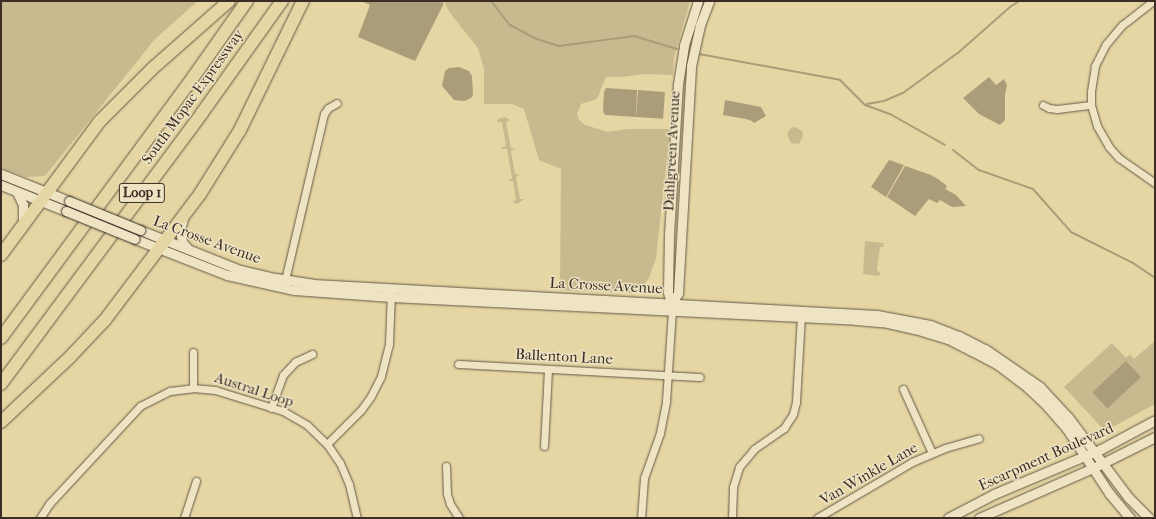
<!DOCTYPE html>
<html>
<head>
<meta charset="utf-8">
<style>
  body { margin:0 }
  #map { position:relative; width:1156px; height:519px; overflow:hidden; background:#e5d6a4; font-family:"IM FELL French Canon",serif }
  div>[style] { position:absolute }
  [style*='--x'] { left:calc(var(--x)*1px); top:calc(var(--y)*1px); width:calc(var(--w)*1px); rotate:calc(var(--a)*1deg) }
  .green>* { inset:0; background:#c8b98e }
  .water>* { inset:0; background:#ab9d79; transform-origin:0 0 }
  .stream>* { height:2px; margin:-1px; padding:0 1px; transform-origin:1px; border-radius:1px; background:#ab9d79 }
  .roads { filter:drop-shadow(0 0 1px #665745) drop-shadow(0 0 1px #665745) }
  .street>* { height:7px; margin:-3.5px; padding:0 3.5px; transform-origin:3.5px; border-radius:3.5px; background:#eee4c4 }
  .secondary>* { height:9px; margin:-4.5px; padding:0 4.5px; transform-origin:4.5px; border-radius:4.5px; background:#eee4c4 }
  .highway>* { height:12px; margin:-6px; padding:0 6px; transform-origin:6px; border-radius:6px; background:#e5d6a4 }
  .bridges { filter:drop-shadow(0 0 1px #3b2d25) drop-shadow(0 0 1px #3b2d25) }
  .secondary-bridge>* { height:9px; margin:-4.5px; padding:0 4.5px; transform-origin:4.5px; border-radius:4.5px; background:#eee4c4 }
  span { translate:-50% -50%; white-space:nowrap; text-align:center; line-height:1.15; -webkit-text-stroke:3px #eee4c4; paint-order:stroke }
  .shield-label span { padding:1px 3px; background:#eee4c4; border:1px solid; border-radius:3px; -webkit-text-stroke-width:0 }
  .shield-label { font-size:14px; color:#3b2d25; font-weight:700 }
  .street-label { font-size:15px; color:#3b2d25 }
  .frame { position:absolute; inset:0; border:2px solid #3b2d25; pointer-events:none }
</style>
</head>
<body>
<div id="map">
  <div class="green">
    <i style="clip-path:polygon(1px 1px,198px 1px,155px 39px,45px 176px,26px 177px,1px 168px)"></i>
    <i style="clip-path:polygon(444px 1px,690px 1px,674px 57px,673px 75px,644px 74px,622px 77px,606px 77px,597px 99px,581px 104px,577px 114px,579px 120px,585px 125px,608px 132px,627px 129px,670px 129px,656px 258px,649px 278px,637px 293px,560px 290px,561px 169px,539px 160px,524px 109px,512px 104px,484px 104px,484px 69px,478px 48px,450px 13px)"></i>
    <i style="clip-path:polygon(505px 117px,510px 120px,506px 122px,511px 148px,515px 149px,511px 151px,515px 174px,520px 175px,516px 177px,520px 199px,524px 199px,517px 204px,512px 202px,516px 200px,513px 181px,508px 181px,512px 178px,507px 149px,502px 149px,502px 147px,506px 146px,502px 122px,497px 122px,498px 119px)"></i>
    <i style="clip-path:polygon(795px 127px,802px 131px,803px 136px,799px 144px,791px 143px,787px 134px,791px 128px)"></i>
    <i style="clip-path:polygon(865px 241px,884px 243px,883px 247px,880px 247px,877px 268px,877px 271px,880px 272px,879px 276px,863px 274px)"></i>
    <i style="clip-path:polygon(1155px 341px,1155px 404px,1105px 431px,1064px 387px,1112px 343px,1126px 358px,1130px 354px,1134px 359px)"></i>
  </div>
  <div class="water">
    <i style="clip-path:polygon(361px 1px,438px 1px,444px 3px,415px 61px,358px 37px,370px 5px)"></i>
    <i style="clip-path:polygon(459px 67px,469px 71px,472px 76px,473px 95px,471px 98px,465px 101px,454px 100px,442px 86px,445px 71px,449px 68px)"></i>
    <i style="clip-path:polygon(989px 77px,996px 85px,1004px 79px,1007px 85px,1005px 95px,1005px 120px,1000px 125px,979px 114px,963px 98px)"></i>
    <i style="clip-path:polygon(606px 88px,637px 90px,636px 117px,605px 115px,603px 111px,604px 92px)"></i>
    <i style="left:638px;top:90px;width:27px;height:27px;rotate:4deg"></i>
    <i style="clip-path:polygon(725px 100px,761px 107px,766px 116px,754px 123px,752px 121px,746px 119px,723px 115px)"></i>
    <i style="clip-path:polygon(889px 160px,904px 165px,886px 197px,871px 187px)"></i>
    <i style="clip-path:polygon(905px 166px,931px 175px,938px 179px,947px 186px,945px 189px,956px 195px,966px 206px,952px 207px,940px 200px,937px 203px,929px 199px,915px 216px,887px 197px)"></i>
    <i style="left:1126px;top:361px;width:22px;height:46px;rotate:47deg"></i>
  </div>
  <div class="stream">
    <i style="--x:491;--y:1;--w:31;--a:52"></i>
    <i style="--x:510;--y:25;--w:27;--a:28"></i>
    <i style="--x:534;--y:38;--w:26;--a:18"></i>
    <i style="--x:559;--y:46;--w:76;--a:-7.6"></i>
    <i style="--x:634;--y:36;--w:45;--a:16.8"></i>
    <i style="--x:699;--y:54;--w:143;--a:10.4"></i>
    <i style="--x:840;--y:80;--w:35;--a:45"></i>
    <i style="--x:865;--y:105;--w:27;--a:20"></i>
    <i style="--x:890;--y:114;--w:63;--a:29.4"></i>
    <i style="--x:867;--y:104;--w:17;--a:-10"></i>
    <i style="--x:884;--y:101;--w:21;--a:-23"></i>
    <i style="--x:903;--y:93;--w:69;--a:-36.2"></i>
    <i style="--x:959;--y:52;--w:68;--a:-41.4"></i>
    <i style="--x:1010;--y:7;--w:11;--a:-34"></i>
    <i style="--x:953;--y:150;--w:33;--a:38"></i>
    <i style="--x:979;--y:170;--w:57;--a:19.4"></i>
    <i style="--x:1033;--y:189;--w:57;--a:48.5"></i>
    <i style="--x:1071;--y:232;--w:69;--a:26.6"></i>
    <i style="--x:1133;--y:263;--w:27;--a:34"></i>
  </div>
  <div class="roads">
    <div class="street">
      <i style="--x:1153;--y:1;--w:39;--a:142"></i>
      <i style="--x:1122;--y:25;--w:25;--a:130"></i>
      <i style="--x:1106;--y:44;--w:25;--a:117"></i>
      <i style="--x:1095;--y:66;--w:26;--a:99"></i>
      <i style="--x:1091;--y:92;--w:13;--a:90"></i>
      <i style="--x:1091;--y:105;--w:22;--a:74"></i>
      <i style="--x:1097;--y:126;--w:24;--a:60"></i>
      <i style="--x:1109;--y:147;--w:15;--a:48"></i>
      <i style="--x:1119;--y:158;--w:44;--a:34.8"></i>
      <i style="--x:1043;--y:105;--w:7;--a:27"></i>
      <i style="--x:1049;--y:108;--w:8;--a:7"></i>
      <i style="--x:1057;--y:109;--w:34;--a:-7"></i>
      <i style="--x:285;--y:280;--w:171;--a:-76.8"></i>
      <i style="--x:324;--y:114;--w:7;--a:-56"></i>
      <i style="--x:328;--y:108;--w:10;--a:-29"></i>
      <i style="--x:458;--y:364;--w:242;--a:3.1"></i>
      <i style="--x:193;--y:388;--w:36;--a:-90"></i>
      <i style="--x:903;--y:389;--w:70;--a:65.6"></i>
      <i style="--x:271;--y:408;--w:35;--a:-70"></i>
      <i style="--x:283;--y:375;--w:18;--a:-47"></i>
      <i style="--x:295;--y:362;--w:19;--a:-25"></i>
      <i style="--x:327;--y:444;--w:48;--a:-45"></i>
      <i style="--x:361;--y:410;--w:17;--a:-54"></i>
      <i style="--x:371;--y:396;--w:22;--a:-63"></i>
      <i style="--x:381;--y:376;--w:33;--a:-76"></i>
      <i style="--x:389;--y:344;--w:51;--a:-87.8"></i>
      <i style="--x:544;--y:446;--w:77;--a:-87"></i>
      <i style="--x:446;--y:466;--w:28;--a:88"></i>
      <i style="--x:447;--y:494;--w:10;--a:73"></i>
      <i style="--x:450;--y:504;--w:17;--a:57"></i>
      <i style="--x:40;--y:518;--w:17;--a:-57"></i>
      <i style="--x:49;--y:504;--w:134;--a:-47.1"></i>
      <i style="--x:140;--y:406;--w:34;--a:-27"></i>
      <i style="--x:170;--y:391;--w:23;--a:-7"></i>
      <i style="--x:193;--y:388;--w:22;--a:5"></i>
      <i style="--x:215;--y:390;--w:71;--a:17.2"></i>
      <i style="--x:283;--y:411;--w:28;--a:30"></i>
      <i style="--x:307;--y:425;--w:28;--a:44"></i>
      <i style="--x:327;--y:444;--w:23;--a:56"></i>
      <i style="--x:340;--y:463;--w:23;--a:67"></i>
      <i style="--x:349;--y:484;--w:35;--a:77"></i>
      <i style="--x:184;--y:518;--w:39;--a:-72"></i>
      <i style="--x:641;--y:518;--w:40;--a:-85.7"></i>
      <i style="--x:644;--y:478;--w:48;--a:-70.4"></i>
      <i style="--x:660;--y:433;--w:33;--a:-79"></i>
      <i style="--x:666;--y:401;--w:90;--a:-86.2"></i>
      <i style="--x:732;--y:518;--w:31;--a:-88"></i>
      <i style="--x:733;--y:487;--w:21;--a:-73"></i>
      <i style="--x:739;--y:467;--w:23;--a:-50"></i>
      <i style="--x:754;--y:449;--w:37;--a:-35"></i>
      <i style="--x:784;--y:428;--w:17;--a:-57"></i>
      <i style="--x:793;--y:414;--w:12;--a:-76"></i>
      <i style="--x:796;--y:402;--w:88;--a:-86.7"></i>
      <i style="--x:817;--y:518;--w:110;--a:-30.5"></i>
      <i style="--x:912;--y:462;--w:36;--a:-23"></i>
      <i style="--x:945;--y:448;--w:35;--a:-16"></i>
    </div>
    <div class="secondary">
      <i style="--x:1;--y:174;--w:73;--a:21.7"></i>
      <i style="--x:1;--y:185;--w:70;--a:21.8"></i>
      <i style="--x:17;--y:192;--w:14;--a:65"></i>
      <i style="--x:23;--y:205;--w:20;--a:90"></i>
      <i style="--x:183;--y:219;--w:10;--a:107"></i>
      <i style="--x:180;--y:229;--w:6;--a:81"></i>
      <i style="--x:181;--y:235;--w:7;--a:82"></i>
      <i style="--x:182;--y:242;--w:9;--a:49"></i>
      <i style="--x:140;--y:230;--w:108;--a:21.8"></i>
      <i style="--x:240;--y:270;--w:37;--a:13"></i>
      <i style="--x:276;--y:278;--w:37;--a:9"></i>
      <i style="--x:313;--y:284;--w:565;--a:3.15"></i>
      <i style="--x:877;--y:315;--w:54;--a:10.7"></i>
      <i style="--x:930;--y:325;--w:31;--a:21"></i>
      <i style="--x:959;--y:336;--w:29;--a:27"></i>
      <i style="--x:985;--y:349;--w:67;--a:34.6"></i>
      <i style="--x:1040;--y:387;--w:41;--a:47"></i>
      <i style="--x:1068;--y:417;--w:100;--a:53.1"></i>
      <i style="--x:1128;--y:497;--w:30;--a:45"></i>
      <i style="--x:135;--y:239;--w:99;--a:21.4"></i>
      <i style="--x:227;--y:275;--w:69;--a:12.6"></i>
      <i style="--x:294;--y:290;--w:97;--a:4.1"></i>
      <i style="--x:391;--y:297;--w:466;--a:2.8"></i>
      <i style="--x:856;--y:320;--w:32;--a:5"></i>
      <i style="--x:888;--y:323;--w:28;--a:13"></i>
      <i style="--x:915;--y:329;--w:34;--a:17"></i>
      <i style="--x:948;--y:339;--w:27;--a:27"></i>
      <i style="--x:972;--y:351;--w:30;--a:28"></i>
      <i style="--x:998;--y:365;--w:38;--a:37"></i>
      <i style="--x:1028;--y:388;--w:26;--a:43"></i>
      <i style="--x:1047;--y:406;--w:30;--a:49"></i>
      <i style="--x:1067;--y:429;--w:77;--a:56.7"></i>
      <i style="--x:1109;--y:493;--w:33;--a:50"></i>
      <i style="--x:672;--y:303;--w:12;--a:-59"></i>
      <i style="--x:678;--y:293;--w:227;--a:-86.7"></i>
      <i style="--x:691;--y:66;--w:42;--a:-77.6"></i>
      <i style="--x:700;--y:25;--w:26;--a:-69"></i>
      <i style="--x:672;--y:307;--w:16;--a:-105"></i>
      <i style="--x:668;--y:292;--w:57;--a:-89"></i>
      <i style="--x:669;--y:235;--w:151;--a:-86.6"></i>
      <i style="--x:678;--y:84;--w:39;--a:-81"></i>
      <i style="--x:684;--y:45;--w:46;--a:-72.3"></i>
      <i style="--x:948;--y:518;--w:52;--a:-27.6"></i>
      <i style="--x:994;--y:494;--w:116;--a:-22.8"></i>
      <i style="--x:1101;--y:449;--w:61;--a:-28.2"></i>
      <i style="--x:979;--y:518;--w:124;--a:-23.7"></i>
      <i style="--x:1093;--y:468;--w:69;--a:-26.6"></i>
    </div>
    <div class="highway">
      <i style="--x:1;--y:255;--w:165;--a:-53.6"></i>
      <i style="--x:99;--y:122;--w:76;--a:-45"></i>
      <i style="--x:153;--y:68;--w:101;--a:-41.4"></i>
      <i style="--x:1;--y:338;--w:325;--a:-53.6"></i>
      <i style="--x:194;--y:76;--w:92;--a:-54.8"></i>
      <i style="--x:1;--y:384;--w:337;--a:-53.4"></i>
      <i style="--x:202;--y:113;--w:138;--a:-54.5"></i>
      <i style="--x:1;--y:422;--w:95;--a:-43.3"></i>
      <i style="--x:70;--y:357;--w:51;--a:-46.6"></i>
      <i style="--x:105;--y:320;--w:158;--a:-53"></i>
      <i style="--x:200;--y:194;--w:75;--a:-58"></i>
      <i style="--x:240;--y:130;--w:144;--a:-64"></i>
    </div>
  </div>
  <div class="bridges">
    <div class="secondary-bridge">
      <i style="--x:69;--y:201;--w:77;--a:22.2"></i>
      <i style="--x:66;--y:211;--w:74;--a:22.1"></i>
    </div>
  </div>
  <div class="shield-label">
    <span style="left:142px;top:193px">Loop 1</span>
  </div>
  <div class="street-label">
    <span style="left:193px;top:97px;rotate:-54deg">South Mopac Expressway</span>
    <span style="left:672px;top:151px;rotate:-87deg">Dahlgreen Avenue</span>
    <span style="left:207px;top:240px;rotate:20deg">La Crosse Avenue</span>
    <span style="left:606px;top:286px;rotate:3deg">La Crosse Avenue</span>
    <span style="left:564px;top:357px;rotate:3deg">Ballenton Lane</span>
    <span style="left:254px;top:390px;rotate:18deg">Austral Loop</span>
    <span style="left:1046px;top:457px;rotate:-24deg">Escarpment Boulevard</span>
    <span style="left:869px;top:474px;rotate:-30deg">Van Winkle Lane</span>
  </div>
  <div class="frame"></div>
</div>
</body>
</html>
